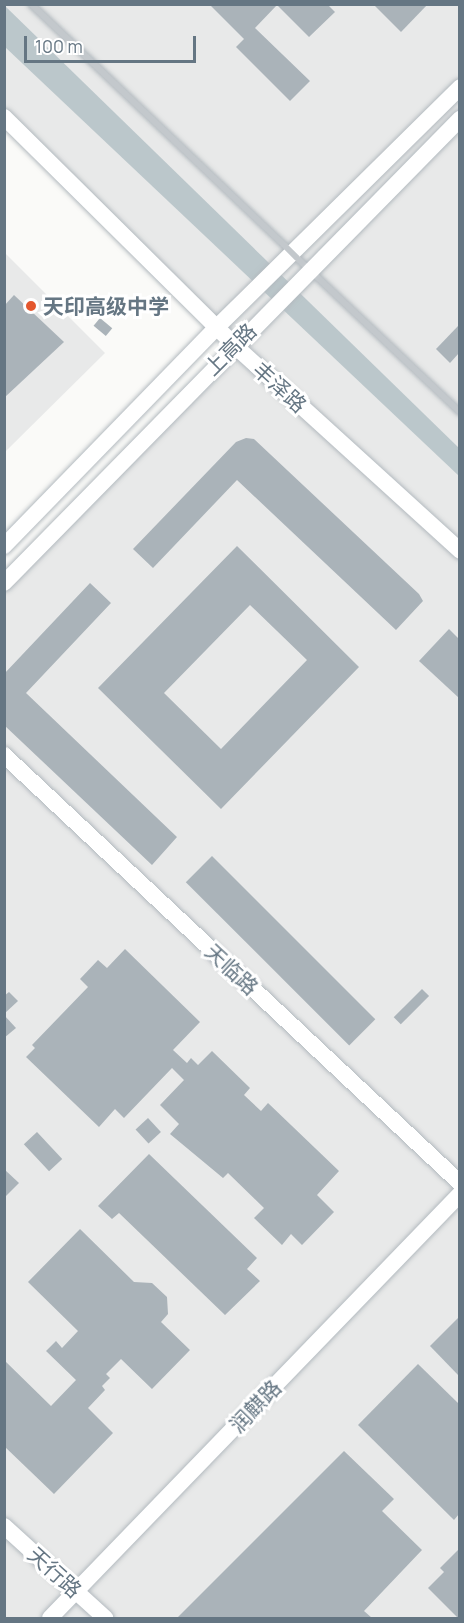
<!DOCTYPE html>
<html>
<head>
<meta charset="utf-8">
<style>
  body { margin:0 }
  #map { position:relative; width:464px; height:1623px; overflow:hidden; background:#fafaf8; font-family:Manrope,"Noto Sans SC",sans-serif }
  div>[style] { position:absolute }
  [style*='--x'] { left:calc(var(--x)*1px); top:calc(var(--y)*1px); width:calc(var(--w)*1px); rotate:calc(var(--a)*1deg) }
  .built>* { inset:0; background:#e8e9e9 }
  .water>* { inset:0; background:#bbc7cb }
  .building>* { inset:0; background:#aab3b9; transform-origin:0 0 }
  .roads { filter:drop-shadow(0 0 2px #b3babf) drop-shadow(0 0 2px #b3babf) }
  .lane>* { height:6px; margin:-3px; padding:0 3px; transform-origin:3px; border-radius:3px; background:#c3c8cc }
  .secondary>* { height:16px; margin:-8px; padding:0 8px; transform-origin:8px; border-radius:8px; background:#fff }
  .lane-bridge>* { height:6px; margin:-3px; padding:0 3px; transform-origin:3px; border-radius:3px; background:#c3c8cc }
  .dots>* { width:16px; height:16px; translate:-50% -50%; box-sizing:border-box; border:3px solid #fff; border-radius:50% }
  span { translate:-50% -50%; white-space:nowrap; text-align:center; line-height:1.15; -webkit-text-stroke:6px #fff; paint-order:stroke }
  .poi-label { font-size:21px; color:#657683; font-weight:700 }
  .left { translate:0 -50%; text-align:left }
  .street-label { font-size:21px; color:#657683 }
  .frame { position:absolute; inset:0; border:6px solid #657683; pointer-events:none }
  .scale { position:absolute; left:24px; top:36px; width:172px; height:27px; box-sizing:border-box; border:3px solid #657683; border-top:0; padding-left:8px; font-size:18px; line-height:21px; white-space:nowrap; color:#657683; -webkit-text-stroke:4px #fff; paint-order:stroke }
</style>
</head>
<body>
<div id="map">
  <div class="built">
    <i style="clip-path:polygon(5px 5px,459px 5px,459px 1618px,5px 1618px,4px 583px,234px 345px,5px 115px)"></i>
    <i style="clip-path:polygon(5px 253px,105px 353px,5px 452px)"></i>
  </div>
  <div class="water">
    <i style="clip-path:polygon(4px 5px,459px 448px,459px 476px,5px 47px)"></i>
  </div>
  <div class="building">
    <i style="clip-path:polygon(209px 4px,327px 4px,335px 12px,309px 37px,277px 5px,255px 28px,310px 81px,290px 101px,236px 47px,244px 39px)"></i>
    <i style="clip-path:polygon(373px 4px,428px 4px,401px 32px)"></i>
    <i style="clip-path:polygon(14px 295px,64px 342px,4px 398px,4px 306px)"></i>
    <i style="left:100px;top:318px;width:16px;height:10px;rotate:40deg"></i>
    <i style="clip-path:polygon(459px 325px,459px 353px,450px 363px,436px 349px)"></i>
    <i style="clip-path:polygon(246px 438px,254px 439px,419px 594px,423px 601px,396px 630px,237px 480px,153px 568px,133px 549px,236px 442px)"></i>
    <i style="clip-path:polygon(evenodd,237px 546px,359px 667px,221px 809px,98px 688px,237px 546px,250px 605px,307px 660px,221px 749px,164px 693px,250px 605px)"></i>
    <i style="clip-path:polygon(90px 583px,111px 603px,26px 693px,177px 837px,152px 865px,4px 725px,4px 674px)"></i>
    <i style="clip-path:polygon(449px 629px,459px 639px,459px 698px,419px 661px)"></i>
    <i style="left:212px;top:856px;width:231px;height:37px;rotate:45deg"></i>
    <i style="clip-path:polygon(125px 949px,200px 1022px,173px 1050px,187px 1063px,191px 1058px,198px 1065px,212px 1051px,250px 1088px,244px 1095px,261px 1111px,268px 1103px,339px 1171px,317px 1195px,334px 1212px,302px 1245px,291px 1234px,282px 1245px,254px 1218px,264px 1208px,228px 1173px,223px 1178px,170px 1134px,179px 1124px,160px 1105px,184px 1080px,172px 1068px,124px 1118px,115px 1109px,99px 1127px,26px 1057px,35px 1048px,32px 1045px,88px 987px,80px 979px,98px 960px,107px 968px)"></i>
    <i style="left:422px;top:989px;width:10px;height:40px;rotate:45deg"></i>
    <i style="clip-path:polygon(9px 992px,18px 1001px,4px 1014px,4px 996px)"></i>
    <i style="clip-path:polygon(4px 1015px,16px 1028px,4px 1038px)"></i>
    <i style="left:148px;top:1118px;width:19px;height:17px;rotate:47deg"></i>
    <i style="left:37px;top:1132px;width:37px;height:18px;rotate:47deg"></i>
    <i style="clip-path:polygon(149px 1154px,257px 1258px,247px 1269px,260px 1281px,225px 1315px,119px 1213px,112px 1219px,98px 1206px)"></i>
    <i style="clip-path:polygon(4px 1169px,19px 1183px,4px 1198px)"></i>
    <i style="clip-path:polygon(80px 1229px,134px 1282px,152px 1283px,167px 1297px,168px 1314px,161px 1322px,190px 1350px,152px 1389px,121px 1359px,106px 1374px,110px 1378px,102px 1386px,105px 1390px,88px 1408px,113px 1433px,54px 1494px,4px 1446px,4px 1360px,51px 1406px,76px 1380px,46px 1351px,56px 1341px,62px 1348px,78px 1331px,28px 1282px)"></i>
    <i style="clip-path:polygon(459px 1317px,459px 1376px,430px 1346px)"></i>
    <i style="clip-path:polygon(418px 1364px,459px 1404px,459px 1514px,454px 1520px,358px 1425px)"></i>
    <i style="clip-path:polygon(344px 1451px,394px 1499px,382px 1511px,422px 1550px,364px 1611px,372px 1618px,177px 1618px)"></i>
    <i style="clip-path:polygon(459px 1549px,459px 1618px,458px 1618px,428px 1588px,444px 1572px,440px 1568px)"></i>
  </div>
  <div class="roads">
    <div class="lane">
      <i style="--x:31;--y:4;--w:354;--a:43.6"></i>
      <i style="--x:297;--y:258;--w:224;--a:43.4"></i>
    </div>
    <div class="secondary">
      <i style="--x:4;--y:117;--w:324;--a:44.7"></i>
      <i style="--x:234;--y:345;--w:306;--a:42.3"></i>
      <i style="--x:4;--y:546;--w:304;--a:-45.8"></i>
      <i style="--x:216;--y:328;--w:343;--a:-44.6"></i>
      <i style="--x:4;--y:583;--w:651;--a:-45.5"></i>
      <i style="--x:4;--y:755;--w:625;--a:43.19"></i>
      <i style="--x:4;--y:1526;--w:137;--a:42.3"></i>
      <i style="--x:50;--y:1618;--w:590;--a:-45.96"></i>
    </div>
  </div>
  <div class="lane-bridge">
    <i style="--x:287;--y:248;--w:14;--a:45"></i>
  </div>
  <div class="dots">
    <i style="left:31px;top:306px;background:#e4572e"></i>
  </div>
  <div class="poi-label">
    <span class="left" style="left:43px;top:306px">天印高级中学</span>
  </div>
  <div class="street-label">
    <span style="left:230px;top:349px;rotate:-45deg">上高路</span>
    <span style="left:280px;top:387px;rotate:42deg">丰泽路</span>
    <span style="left:232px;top:969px;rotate:43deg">天临路</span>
    <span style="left:255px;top:1406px;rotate:-46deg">润麒路</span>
    <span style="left:55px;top:1572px;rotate:42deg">天行路</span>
  </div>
  <div class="frame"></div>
  <div class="scale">100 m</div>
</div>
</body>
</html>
